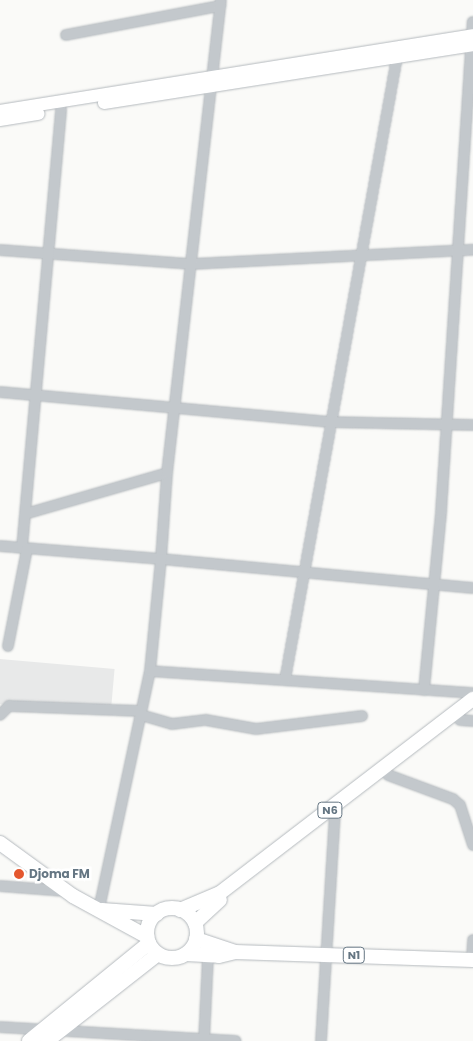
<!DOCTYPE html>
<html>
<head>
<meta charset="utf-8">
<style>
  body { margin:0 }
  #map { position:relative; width:473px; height:1041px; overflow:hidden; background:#fafaf8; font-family:Poppins,sans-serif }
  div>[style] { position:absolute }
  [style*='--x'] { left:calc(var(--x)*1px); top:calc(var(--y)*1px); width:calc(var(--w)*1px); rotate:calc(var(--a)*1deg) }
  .built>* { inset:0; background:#e8e9e9; transform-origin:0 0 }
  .roads { filter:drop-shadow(0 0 1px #b5babe) drop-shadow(0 0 1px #b5babe) }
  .minor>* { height:10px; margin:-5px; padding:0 5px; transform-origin:5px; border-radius:5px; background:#c3c8cc }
  .major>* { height:12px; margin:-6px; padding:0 6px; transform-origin:6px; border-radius:6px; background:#fff }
  .highway>* { height:14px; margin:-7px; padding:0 7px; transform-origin:7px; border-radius:7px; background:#fff }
  .highway>.ring { margin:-7px; padding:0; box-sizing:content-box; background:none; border:14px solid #fff; border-radius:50% }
  .dots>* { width:14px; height:14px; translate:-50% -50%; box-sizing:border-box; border:2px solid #fff; border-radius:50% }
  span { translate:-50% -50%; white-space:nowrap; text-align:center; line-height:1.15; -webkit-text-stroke:5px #fff; paint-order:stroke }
  .shield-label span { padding:1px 4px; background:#fff; border:1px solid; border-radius:4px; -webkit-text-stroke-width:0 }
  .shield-label { font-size:11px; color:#657683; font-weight:700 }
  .poi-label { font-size:12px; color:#657683; font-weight:700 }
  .left { translate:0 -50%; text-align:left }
</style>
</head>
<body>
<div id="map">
  <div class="built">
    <i style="left:0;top:659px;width:115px;height:45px;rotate:5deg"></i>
  </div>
  <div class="roads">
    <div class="minor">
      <i style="--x:66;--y:35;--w:157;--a:-10.7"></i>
      <i style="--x:0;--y:250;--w:193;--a:4.2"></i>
      <i style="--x:192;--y:264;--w:281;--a:-2.9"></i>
      <i style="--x:0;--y:392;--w:329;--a:5.2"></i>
      <i style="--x:328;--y:422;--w:145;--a:1.2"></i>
      <i style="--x:167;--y:473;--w:86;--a:94"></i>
      <i style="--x:161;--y:559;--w:313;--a:5.3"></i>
      <i style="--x:25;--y:514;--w:148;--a:-16.1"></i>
      <i style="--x:167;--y:473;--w:476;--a:-83.5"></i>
      <i style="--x:0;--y:546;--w:162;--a:4.6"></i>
      <i style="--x:161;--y:559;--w:113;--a:95.6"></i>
      <i style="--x:150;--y:671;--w:243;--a:102.1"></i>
      <i style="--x:22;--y:548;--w:440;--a:-84.9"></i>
      <i style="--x:8;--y:646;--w:99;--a:-78.9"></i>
      <i style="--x:150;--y:671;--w:324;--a:3.9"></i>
      <i style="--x:285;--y:680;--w:638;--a:-79.8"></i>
      <i style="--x:424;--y:690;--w:179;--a:-84.5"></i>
      <i style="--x:441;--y:512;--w:491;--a:-86.3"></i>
      <i style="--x:0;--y:715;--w:13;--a:-45"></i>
      <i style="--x:9;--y:706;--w:132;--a:2.2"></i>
      <i style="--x:141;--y:715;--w:32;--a:16"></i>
      <i style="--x:172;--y:724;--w:34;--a:-7"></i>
      <i style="--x:206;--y:720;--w:51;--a:10.2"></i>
      <i style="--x:256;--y:729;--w:107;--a:-7"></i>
      <i style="--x:460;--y:720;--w:13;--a:4"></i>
      <i style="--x:388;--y:775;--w:69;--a:20.3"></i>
      <i style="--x:453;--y:799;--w:9;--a:41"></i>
      <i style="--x:460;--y:805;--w:42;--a:72"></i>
      <i style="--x:0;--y:886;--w:65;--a:4.4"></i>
      <i style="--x:472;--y:960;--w:20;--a:-87"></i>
      <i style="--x:0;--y:1027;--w:236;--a:3.4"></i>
      <i style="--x:204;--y:1041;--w:85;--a:-87.3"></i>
      <i style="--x:321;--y:1041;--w:226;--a:-86.5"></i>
    </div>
    <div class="major">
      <i style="--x:104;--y:103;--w:374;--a:-8.9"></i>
      <i style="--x:0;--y:111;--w:479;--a:-9.1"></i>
      <i style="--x:0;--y:120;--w:39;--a:-9"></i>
    </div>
    <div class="highway">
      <i style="--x:0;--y:843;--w:90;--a:36"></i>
      <i style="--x:73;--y:896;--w:85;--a:28.7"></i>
      <i class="ring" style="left:147px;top:908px;width:36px;height:36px"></i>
      <i style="--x:102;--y:910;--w:55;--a:4.2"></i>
      <i style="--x:180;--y:910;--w:43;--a:-23"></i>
      <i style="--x:220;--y:893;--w:319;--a:-37.5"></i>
      <i style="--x:195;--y:923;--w:34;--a:-43"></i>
      <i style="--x:196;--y:939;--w:41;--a:18.4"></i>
      <i style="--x:235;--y:952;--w:238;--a:1.9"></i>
      <i style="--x:186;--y:954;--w:33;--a:3"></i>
      <i style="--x:219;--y:956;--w:16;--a:-14"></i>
      <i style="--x:29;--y:1041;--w:155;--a:-39.2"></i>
      <i style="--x:47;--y:1041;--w:141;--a:-38.1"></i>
    </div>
  </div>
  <div class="dots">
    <i style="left:19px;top:874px;background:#e4572e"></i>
  </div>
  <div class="shield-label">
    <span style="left:330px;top:810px">N6</span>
    <span style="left:354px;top:955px">N1</span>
  </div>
  <div class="poi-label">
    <span class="left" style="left:29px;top:874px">Djoma FM</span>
  </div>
</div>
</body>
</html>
